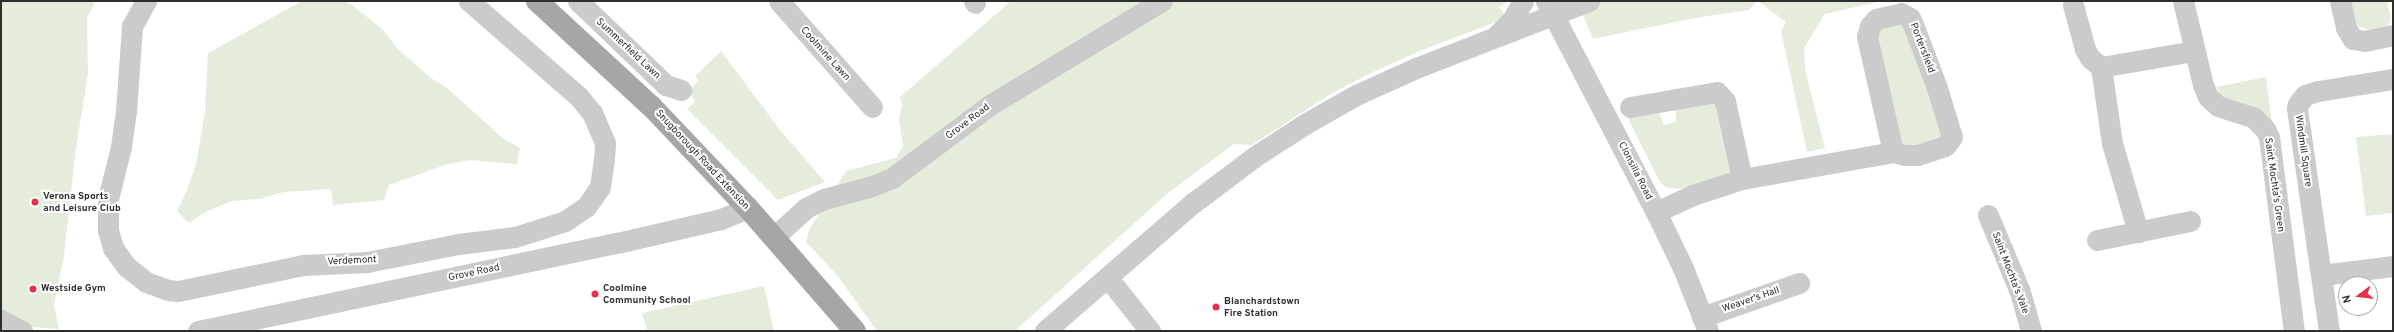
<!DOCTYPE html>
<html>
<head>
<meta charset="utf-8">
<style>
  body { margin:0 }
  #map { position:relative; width:2394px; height:332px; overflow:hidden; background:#fff; font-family:Overpass,sans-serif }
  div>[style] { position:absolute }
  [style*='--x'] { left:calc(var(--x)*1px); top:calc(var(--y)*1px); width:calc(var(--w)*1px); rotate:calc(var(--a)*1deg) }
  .green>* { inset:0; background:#e6ecdc }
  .minor>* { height:21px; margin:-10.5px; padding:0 10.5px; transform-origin:10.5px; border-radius:10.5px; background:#cbcbcb }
  .major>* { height:22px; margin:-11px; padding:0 11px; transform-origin:11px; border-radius:11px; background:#a6a6a6 }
  .dots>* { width:11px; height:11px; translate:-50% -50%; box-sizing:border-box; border:2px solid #fff; border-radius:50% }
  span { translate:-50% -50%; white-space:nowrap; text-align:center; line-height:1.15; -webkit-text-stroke:4px #fff; paint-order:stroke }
  .street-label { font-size:10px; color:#2e2e2e }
  .poi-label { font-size:10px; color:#2e2e2e; font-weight:700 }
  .left { translate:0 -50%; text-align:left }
  .frame { position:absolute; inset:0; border:2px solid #2e2e2e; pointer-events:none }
  .north { position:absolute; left:2338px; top:276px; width:40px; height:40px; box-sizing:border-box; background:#fff; border:1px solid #ababab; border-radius:50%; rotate:255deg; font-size:11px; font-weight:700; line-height:16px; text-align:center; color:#2e2e2e }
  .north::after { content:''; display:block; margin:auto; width:14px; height:18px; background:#e6304b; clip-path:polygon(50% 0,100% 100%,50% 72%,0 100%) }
</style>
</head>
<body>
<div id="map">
  <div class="green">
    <i style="clip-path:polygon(1px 1px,96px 1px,87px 18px,88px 74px,76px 148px,64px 256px,54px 305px,59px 329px,32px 327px,1px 309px)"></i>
    <i style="clip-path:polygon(302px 1px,344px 1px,355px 7px,382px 29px,398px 49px,431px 78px,447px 88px,504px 139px,520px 148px,517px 164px,470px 160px,445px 165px,389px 185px,384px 200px,333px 205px,331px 189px,284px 192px,259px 199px,232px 201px,204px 213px,189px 223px,177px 211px,187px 190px,196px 164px,205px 111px,208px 53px)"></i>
    <i style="clip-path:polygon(1011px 1px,1509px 1px,1499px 7px,1505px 17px,1496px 22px,1422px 50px,1371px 73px,1329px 95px,1252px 145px,1234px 144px,1168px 193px,1015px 331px,877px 331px,837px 275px,806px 242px,809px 230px,846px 171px,896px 158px,903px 146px,899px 119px,902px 105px,900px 97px)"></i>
    <i style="clip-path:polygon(1577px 1px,1757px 1px,1749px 10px,1701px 17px,1593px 39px)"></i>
    <i style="clip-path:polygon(1758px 1px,1882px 1px,1825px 14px,1804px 48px,1805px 69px,1825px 148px,1807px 152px,1781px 31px,1786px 22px)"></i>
    <i style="clip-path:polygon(2349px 1px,2387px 1px,2391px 18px,2388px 27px,2374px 31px,2359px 27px,2353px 16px)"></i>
    <i style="clip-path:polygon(1902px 22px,1944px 135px,1907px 149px,1898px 141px,1874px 31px)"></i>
    <i style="clip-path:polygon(721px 51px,780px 130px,825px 182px,778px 200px,687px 109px,695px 102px,690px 93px,691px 89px,698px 80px,695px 76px)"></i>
    <i style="clip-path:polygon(2266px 77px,2272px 124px,2215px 94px,2219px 91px,2216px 87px)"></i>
    <i style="clip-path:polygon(1715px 101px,1730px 171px,1728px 174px,1687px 189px,1667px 188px,1660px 182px,1626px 115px,1659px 112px,1664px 125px,1676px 122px,1676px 109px)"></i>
    <i style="clip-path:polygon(2393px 134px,2393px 213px,2366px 216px,2356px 137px)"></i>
    <i style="clip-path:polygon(764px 286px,774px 331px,647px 331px,642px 313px)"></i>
  </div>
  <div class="minor">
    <i style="--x:146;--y:1;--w:29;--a:119"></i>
    <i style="--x:132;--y:26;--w:85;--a:94"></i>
    <i style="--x:126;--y:111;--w:36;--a:98"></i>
    <i style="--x:121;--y:147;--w:54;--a:104"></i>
    <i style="--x:108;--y:199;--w:31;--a:90"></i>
    <i style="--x:108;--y:230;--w:19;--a:74"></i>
    <i style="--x:113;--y:248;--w:24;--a:54"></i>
    <i style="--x:127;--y:267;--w:24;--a:38"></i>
    <i style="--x:146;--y:282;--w:23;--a:20"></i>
    <i style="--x:168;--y:290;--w:10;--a:6"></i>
    <i style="--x:178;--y:291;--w:128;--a:-11.7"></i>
    <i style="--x:303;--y:265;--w:64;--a:-2.7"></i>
    <i style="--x:367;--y:262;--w:93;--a:-11.2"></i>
    <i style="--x:458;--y:244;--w:57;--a:-7"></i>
    <i style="--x:515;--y:237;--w:52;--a:-17.7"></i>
    <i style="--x:565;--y:221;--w:25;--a:-34"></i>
    <i style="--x:586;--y:207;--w:24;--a:-55"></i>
    <i style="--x:600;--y:187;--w:28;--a:-82"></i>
    <i style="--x:604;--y:159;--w:16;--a:-86"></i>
    <i style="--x:605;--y:143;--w:33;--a:-113"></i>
    <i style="--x:592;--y:113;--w:22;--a:-129"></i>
    <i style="--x:578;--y:96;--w:145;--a:-138.9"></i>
    <i style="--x:578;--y:1;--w:122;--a:43.7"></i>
    <i style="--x:666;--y:85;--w:16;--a:18"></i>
    <i style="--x:779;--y:1;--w:141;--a:48.7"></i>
    <i style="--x:974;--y:1;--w:2;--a:63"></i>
    <i style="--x:1546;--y:1;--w:238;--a:62.5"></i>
    <i style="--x:1656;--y:212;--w:62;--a:64.3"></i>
    <i style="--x:1683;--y:268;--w:68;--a:68.4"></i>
    <i style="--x:2183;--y:1;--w:86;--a:76.6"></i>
    <i style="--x:2203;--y:85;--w:13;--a:67"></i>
    <i style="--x:2208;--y:97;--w:13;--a:42"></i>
    <i style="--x:2218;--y:106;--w:38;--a:18"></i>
    <i style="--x:2254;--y:118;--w:16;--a:45"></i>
    <i style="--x:2265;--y:129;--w:9;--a:63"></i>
    <i style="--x:2269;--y:137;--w:196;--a:82.7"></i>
    <i style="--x:2340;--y:1;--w:28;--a:77"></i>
    <i style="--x:2346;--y:28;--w:13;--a:58"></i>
    <i style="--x:2353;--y:39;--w:12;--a:9"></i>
    <i style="--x:2365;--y:41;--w:29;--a:-12"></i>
    <i style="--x:2073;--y:5;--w:46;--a:74.7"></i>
    <i style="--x:2085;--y:49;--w:10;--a:61"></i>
    <i style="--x:2090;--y:58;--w:14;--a:39"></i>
    <i style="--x:2101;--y:67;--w:77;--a:81.8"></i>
    <i style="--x:2112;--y:143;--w:93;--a:73.7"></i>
    <i style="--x:1496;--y:36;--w:23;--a:-45"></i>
    <i style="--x:1512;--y:20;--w:22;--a:-60"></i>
    <i style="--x:2101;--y:67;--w:94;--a:-9.8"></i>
    <i style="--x:1630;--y:107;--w:88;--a:-9.8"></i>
    <i style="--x:1717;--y:92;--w:12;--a:48"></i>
    <i style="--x:1725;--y:101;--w:80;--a:77.7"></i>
    <i style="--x:1656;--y:212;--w:41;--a:-24.7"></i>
    <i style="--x:1693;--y:195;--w:52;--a:-18.1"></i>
    <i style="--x:1742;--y:179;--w:153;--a:-10.1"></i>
    <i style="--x:1893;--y:152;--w:118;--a:-102.7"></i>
    <i style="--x:1867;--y:37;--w:11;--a:-75"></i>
    <i style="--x:1870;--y:26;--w:9;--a:-49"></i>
    <i style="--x:1876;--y:19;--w:26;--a:-13"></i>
    <i style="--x:1901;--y:13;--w:10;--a:29"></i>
    <i style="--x:1910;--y:18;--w:10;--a:66"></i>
    <i style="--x:1914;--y:27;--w:65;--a:69.3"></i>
    <i style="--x:1937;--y:88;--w:51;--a:73"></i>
    <i style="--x:1952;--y:137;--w:11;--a:128"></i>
    <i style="--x:1945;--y:146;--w:28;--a:162"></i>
    <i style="--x:1918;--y:155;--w:13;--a:180"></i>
    <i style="--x:1905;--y:155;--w:12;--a:-166"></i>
    <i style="--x:1988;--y:215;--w:83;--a:67.4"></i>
    <i style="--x:2020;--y:292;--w:41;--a:74.2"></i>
    <i style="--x:774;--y:237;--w:43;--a:-42.2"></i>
    <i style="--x:806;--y:208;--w:20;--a:-27"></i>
    <i style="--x:824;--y:199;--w:47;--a:-14.9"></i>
    <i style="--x:869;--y:187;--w:25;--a:-21"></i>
    <i style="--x:892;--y:178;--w:122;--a:-36.7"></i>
    <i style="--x:990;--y:105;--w:201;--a:-31.2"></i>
    <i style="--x:2097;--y:240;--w:95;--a:-11.5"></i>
    <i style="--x:2322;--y:275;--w:72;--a:-7.2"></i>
    <i style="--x:1108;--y:278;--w:68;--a:51.6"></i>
    <i style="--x:1702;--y:317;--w:103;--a:-19.3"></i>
    <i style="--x:1;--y:320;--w:24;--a:28"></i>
    <i style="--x:198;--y:331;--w:428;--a:-11.9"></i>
    <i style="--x:617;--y:243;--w:107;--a:-13"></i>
    <i style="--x:721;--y:219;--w:29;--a:-22"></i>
    <i style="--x:1045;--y:331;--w:196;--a:-40.9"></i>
    <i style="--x:1193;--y:203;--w:76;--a:-37"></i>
    <i style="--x:1254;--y:157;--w:61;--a:-32.9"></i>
    <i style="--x:1305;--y:124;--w:59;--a:-29.6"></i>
    <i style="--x:1356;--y:95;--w:66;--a:-24.2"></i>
    <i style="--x:1416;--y:68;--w:186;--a:-21.2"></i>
    <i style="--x:2329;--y:331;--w:225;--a:-98.2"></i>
    <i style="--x:2297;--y:108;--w:4;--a:-76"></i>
    <i style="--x:2298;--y:104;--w:11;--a:-52"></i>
    <i style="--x:2305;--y:95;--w:14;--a:-17"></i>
    <i style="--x:2318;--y:91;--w:76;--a:-9.1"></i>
  </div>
  <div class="major">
    <i style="--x:537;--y:1;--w:156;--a:42.7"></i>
    <i style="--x:652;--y:107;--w:139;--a:46.5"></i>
    <i style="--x:748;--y:208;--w:163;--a:49"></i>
  </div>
  <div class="dots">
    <i style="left:35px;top:202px;background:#e6304b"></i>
    <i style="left:33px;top:289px;background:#e6304b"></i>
    <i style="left:595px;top:294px;background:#e6304b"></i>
    <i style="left:1216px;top:307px;background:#e6304b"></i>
  </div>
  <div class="street-label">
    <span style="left:1922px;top:48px;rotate:69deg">Portersfield</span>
    <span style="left:628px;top:49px;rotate:43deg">Summerfield Lawn</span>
    <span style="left:825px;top:54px;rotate:48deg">Coolmine Lawn</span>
    <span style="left:968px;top:122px;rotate:-37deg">Grove Road</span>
    <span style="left:2303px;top:151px;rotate:82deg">Windmill Square</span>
    <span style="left:702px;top:160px;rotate:47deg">Snugborough Road Extension</span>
    <span style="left:1635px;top:171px;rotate:63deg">Clonsilla Road</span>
    <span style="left:2274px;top:185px;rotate:82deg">Saint Mochta's Green</span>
    <span style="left:352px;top:261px;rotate:-3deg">Verdemont</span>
    <span style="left:474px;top:273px;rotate:-12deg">Grove Road</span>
    <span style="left:2010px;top:273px;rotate:69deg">Saint Mochta's Vale</span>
    <span style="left:1751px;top:300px;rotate:-19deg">Weaver's Hall</span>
  </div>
  <div class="poi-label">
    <span class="left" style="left:43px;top:202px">Verona Sports<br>and Leisure Club</span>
    <span class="left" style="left:603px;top:294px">Coolmine<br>Community School</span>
    <span class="left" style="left:41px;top:289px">Westside Gym</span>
    <span class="left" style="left:1224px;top:307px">Blanchardstown<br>Fire Station</span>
  </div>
  <div class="frame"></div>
  <div class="north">N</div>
</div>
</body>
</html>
